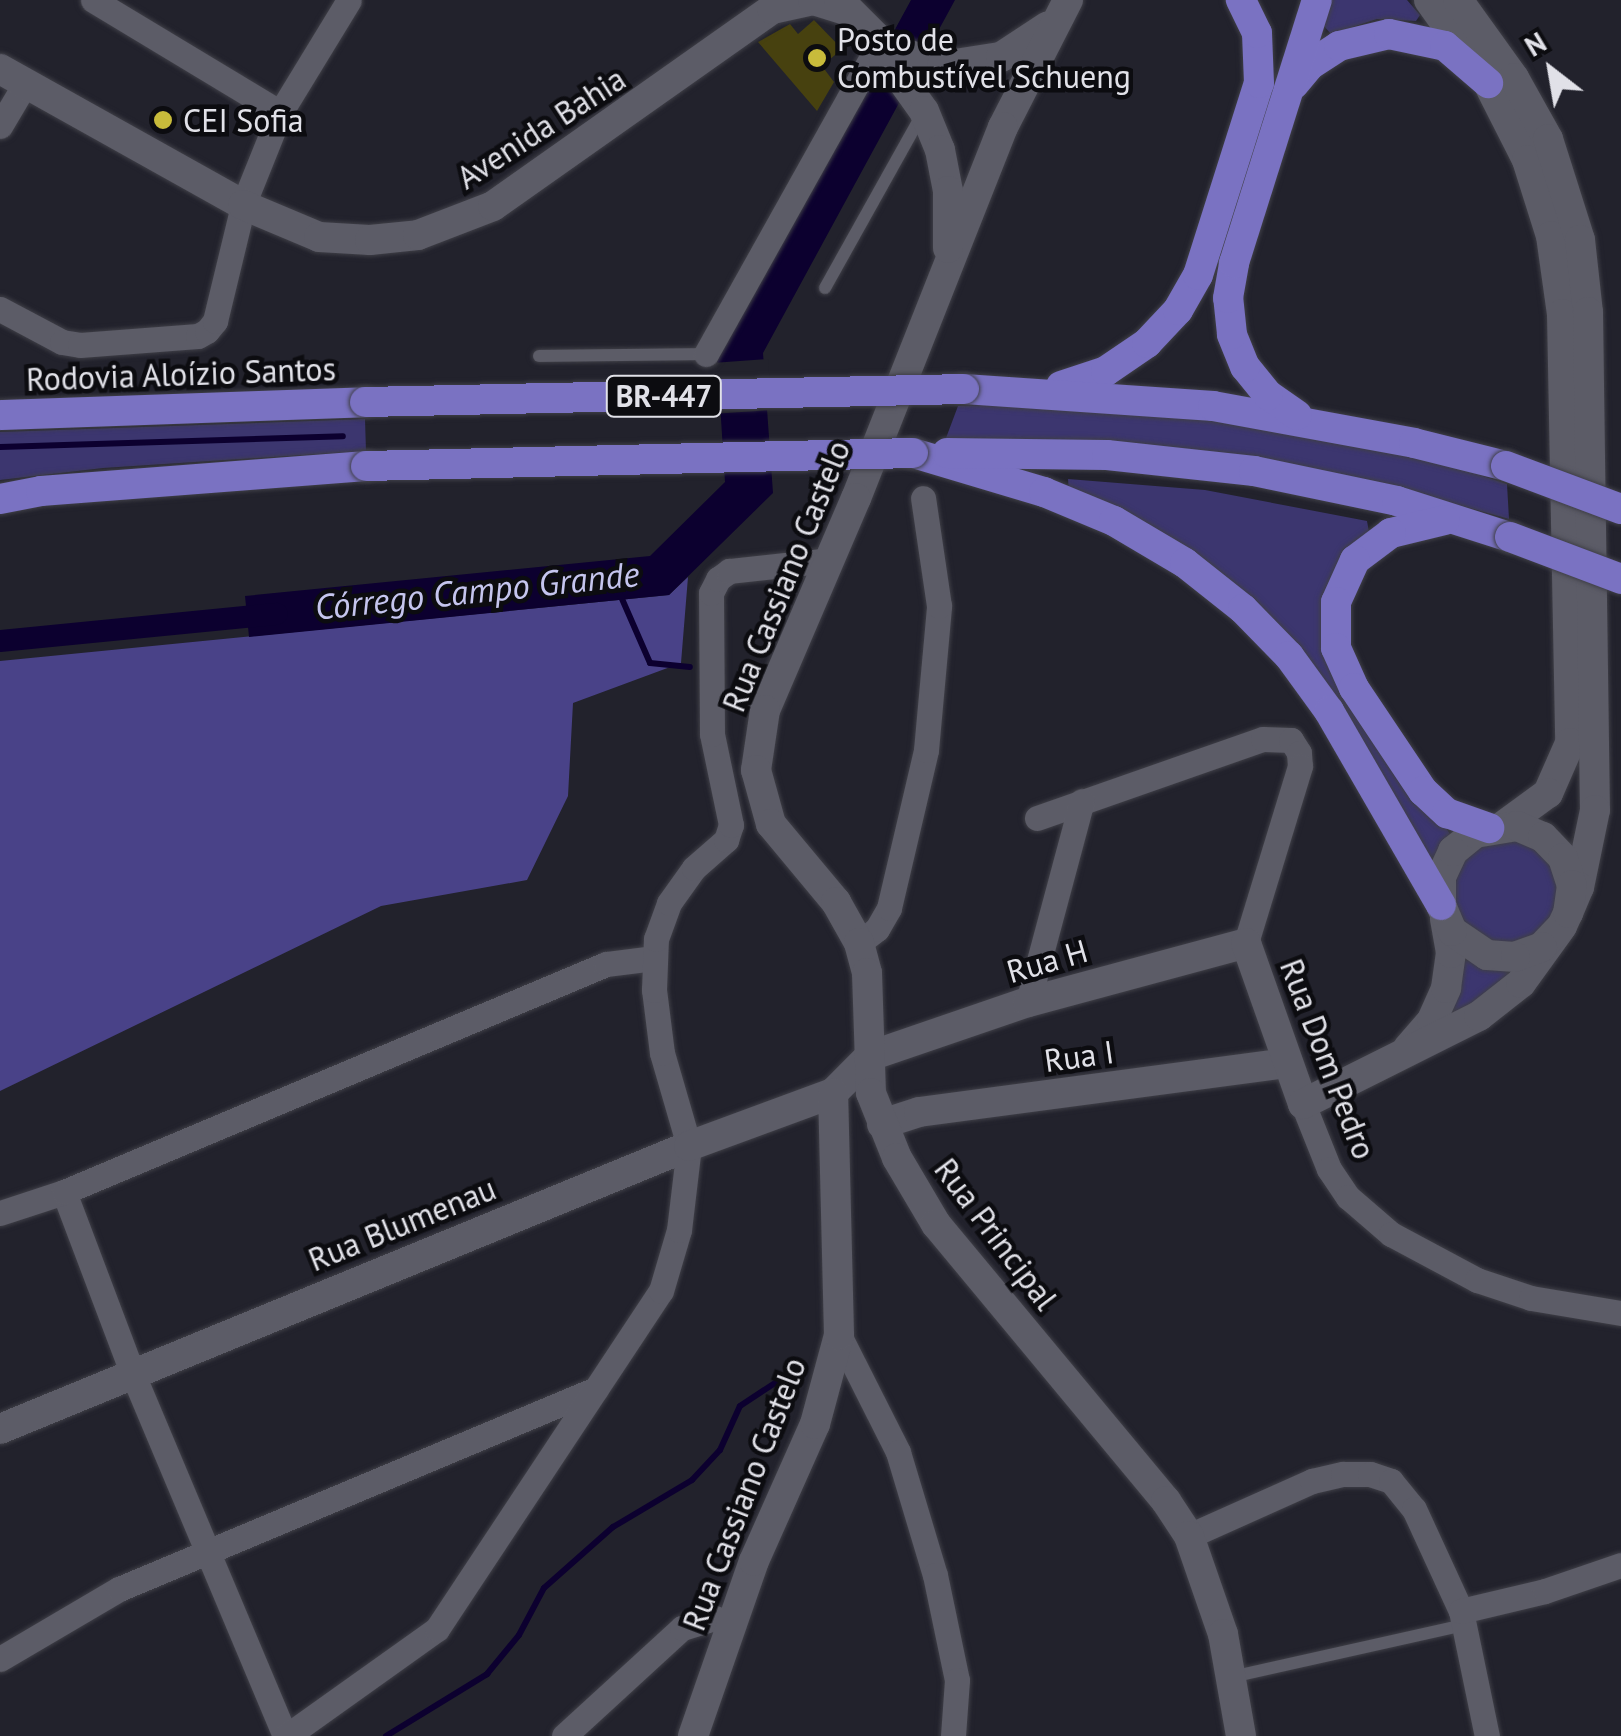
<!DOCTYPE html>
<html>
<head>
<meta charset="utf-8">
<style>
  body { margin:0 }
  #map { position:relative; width:1621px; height:1736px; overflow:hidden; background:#22222c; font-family:"PT Sans",sans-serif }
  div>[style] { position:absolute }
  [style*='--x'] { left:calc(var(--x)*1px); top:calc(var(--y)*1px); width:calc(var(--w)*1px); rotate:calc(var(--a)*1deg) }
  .green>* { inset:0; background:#3c366f }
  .forest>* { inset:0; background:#494288 }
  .water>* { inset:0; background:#0c002f }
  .pier>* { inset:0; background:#22222c; transform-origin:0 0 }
  .stream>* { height:6px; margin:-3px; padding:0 3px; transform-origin:3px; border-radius:3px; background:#0c002f }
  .canal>* { height:22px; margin:-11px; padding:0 11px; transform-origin:11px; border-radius:11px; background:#0c002f }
  .building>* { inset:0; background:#47410f }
  .roads { filter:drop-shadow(0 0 2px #3f3f47) drop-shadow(0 0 2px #3f3f47) }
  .service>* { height:12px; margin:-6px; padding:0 6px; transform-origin:6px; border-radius:6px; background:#5c5c67 }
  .minor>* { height:25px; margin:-12.5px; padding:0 12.5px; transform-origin:12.5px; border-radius:12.5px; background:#5c5c67 }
  .tertiary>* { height:30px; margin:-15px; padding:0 15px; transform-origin:15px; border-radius:15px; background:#5c5c67 }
  .secondary>* { height:30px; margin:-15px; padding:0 15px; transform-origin:15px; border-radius:15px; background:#5c5c67 }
  .primary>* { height:30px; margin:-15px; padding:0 15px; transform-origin:15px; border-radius:15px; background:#7a72c2 }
  .bridges { filter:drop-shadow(0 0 2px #3f3f47) drop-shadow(0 0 2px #3f3f47) }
  .primary-bridge>* { height:30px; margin:-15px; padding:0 15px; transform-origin:15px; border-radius:15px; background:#7a72c2 }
  .dots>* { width:28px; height:28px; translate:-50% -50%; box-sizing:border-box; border:5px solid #0c0c10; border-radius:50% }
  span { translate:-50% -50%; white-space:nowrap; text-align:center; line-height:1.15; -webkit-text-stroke:9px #0c0c10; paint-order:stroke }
  .shield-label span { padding:2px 8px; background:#0c0c10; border:2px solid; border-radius:8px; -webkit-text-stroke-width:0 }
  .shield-label { font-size:30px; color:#e1e1e8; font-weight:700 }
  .poi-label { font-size:32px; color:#e1e1e8 }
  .left { translate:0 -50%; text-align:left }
  .street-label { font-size:32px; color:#e1e1e8 }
  .water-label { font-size:35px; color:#c5c5ee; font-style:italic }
  .north { position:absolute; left:1501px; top:20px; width:100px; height:100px; -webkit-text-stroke:8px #0c0c10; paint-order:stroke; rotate:329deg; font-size:28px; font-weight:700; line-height:40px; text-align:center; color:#e1e1e8 }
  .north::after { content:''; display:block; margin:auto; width:35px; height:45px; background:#e1e1e8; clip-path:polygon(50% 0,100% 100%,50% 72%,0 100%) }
</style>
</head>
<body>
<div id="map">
  <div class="green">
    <i style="clip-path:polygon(1330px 0,1407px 0,1420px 15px,1416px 21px,1377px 19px,1331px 34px,1323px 25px)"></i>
    <i style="clip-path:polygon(1009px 404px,1261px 423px,1459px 468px,1507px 484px,1509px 519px,1401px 489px,1108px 442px,946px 438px,958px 406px)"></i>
    <i style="clip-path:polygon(365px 419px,366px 451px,103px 468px,0 480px,0 432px)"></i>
    <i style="clip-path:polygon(1068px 479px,1205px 490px,1367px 521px,1369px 532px,1329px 581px,1322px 609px,1322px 637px,1450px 834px,1432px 863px,1317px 674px,1069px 493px)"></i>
    <i style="clip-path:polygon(1527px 839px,1560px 874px,1554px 921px,1514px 947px,1468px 934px,1449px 891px,1470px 848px)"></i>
    <i style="clip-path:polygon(1458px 958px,1508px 971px,1513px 980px,1455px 1023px,1443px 1011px)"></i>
  </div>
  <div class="forest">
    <i style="clip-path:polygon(688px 577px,681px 663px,573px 703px,568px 796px,527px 880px,381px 906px,0 1091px,0 661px,669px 595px)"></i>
  </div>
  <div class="water">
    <i style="clip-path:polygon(911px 0,955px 0,763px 353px,773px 493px,669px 595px,249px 637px,245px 596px,650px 556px,725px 482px,717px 356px)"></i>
  </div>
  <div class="pier">
    <i style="left:768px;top:359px;width:51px;height:56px;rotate:86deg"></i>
  </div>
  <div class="stream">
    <i style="--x:0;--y:447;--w:343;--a:-1.8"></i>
    <i style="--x:619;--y:592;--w:77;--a:66.4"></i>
    <i style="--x:650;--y:663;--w:40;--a:5.7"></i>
    <i style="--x:386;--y:1736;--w:119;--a:-31.5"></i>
    <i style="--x:487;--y:1674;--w:50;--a:-50.6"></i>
    <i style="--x:519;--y:1635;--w:53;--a:-62"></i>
    <i style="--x:544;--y:1588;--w:92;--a:-41.5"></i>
    <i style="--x:613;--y:1527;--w:92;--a:-30.7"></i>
    <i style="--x:692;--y:1480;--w:41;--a:-47"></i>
    <i style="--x:720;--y:1450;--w:48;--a:-65.6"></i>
    <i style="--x:740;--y:1406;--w:56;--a:-33.4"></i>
  </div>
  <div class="canal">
    <i style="--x:0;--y:641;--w:278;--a:-5.6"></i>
  </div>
  <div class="building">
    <i style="clip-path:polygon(814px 20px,842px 49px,822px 66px,834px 82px,817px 111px,758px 42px,790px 24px,798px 34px)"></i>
  </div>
  <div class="roads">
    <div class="service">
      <i style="--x:825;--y:288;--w:197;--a:-60.8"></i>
      <i style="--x:539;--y:356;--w:167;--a:-0.7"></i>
      <i style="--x:1231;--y:1677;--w:239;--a:-12.6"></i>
    </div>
    <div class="minor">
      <i style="--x:93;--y:0;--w:218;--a:31.1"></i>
      <i style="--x:0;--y:126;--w:49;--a:-59.2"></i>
      <i style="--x:0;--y:309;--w:70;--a:28"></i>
      <i style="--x:62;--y:342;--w:18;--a:9"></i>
      <i style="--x:80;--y:345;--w:118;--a:-4.4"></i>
      <i style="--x:198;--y:336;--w:10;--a:-29"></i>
      <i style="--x:207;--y:331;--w:13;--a:-51"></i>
      <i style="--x:215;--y:321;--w:119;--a:-76.4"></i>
      <i style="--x:243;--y:205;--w:99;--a:-68.1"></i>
      <i style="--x:280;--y:113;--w:132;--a:-58.6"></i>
      <i style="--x:706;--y:354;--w:353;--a:-60.8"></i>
      <i style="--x:1037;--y:818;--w:239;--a:-19.3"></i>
      <i style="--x:1263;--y:739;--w:28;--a:2"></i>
      <i style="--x:1291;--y:740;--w:15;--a:58"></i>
      <i style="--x:1299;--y:753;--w:13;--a:86"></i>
      <i style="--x:1300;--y:766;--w:185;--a:107"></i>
      <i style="--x:859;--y:943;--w:23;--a:-38"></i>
      <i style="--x:877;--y:929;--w:24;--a:-60"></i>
      <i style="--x:889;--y:908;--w:162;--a:-76.8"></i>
      <i style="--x:926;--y:750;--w:145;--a:-84.8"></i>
      <i style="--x:939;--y:606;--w:109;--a:-98.4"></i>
      <i style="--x:1028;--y:1002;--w:208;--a:-75"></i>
      <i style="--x:1303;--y:1104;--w:70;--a:68.2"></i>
      <i style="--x:1329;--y:1169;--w:34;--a:56"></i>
      <i style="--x:1348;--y:1197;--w:57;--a:40.7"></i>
      <i style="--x:1391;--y:1234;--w:98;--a:28.1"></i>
      <i style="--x:1477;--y:1280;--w:57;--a:18.4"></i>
      <i style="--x:1531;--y:1298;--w:91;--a:9.5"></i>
      <i style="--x:64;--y:1192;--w:192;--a:69.3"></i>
      <i style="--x:132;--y:1372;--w:395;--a:67.2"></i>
      <i style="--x:0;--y:1213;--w:67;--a:-18.2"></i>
      <i style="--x:64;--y:1192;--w:588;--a:-22.81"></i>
      <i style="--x:606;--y:964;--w:48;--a:-7.1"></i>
      <i style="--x:839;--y:1335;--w:131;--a:63.2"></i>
      <i style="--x:898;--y:1452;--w:128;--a:73.3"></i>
      <i style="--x:935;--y:1575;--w:107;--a:78.2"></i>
      <i style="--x:957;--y:1680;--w:56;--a:94.1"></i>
      <i style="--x:1189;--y:1536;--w:135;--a:-24.1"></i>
      <i style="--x:1312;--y:1481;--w:32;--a:-13"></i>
      <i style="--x:1343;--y:1474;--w:27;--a:0"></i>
      <i style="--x:1370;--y:1474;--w:22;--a:18"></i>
      <i style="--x:1391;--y:1481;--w:36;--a:51"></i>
      <i style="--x:1414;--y:1509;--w:112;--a:65.3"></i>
      <i style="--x:1461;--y:1611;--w:128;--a:78.3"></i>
      <i style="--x:1461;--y:1611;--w:86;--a:-13.4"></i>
      <i style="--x:1545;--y:1591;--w:80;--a:-18.9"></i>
      <i style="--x:0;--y:1659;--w:138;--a:-30.5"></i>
      <i style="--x:119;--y:1589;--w:517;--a:-22.75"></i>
      <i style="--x:287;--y:1736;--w:184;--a:-35.5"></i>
      <i style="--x:437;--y:1629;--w:405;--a:-56.5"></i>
      <i style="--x:661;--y:1291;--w:64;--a:-73.6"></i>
      <i style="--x:679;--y:1230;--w:85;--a:-83.2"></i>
      <i style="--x:689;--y:1146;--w:97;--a:-106.2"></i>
      <i style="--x:662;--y:1053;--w:64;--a:-97.2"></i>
      <i style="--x:654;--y:990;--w:51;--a:-87.8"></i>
      <i style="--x:656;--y:939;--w:38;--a:-70"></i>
      <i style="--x:669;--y:903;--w:43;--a:-54.5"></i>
      <i style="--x:694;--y:868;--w:43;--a:-41.2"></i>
      <i style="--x:726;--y:840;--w:16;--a:-72"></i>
      <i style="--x:731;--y:825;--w:93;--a:-101.8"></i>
      <i style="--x:712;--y:734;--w:141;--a:-90.4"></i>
      <i style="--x:711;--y:593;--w:16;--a:-63"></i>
      <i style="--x:718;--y:579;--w:14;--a:-36"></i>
      <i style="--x:729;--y:571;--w:102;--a:-6.2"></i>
      <i style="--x:564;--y:1736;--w:160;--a:-42.5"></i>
      <i style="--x:682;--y:1628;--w:34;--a:-17"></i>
      <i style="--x:715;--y:1618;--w:17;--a:31"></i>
    </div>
    <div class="tertiary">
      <i style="--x:0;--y:69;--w:278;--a:29.2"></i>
      <i style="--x:243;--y:205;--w:82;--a:22.8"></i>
      <i style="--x:319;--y:237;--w:51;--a:3.4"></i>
      <i style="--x:370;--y:240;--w:48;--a:-5.9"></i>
      <i style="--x:418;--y:235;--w:80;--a:-21.1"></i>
      <i style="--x:493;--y:206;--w:342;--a:-35.2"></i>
      <i style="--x:772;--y:9;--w:42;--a:-12.4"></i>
      <i style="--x:813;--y:0;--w:37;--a:17"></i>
      <i style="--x:1408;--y:1048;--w:37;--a:-49"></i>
      <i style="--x:1432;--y:1020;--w:35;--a:-66"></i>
      <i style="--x:1446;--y:988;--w:35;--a:-82"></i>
      <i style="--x:1451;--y:953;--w:35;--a:-100"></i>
      <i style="--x:882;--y:1124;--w:39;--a:-18"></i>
      <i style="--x:919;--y:1112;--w:370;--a:-7.6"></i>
      <i style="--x:0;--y:1429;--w:745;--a:-22.33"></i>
      <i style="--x:689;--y:1146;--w:153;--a:-20.2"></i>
      <i style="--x:833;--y:1093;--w:52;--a:-45"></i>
      <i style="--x:870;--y:1056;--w:167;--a:-18.9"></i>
      <i style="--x:1028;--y:1002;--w:226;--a:-15.1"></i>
      <i style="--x:1246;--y:943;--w:171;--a:70.5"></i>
      <i style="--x:1303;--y:1104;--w:197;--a:-26.6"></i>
      <i style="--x:1479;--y:1016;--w:53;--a:-38.2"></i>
      <i style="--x:1521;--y:983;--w:67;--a:-54.2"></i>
      <i style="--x:693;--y:1736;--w:185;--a:-70.8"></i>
      <i style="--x:754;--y:1561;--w:150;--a:-66"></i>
      <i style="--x:815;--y:1424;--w:92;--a:-74.9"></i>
      <i style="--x:839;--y:1335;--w:242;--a:-91.4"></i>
    </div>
    <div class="secondary">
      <i style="--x:839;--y:0;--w:66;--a:45"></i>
      <i style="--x:886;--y:47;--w:59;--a:18.7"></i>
      <i style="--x:942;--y:66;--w:60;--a:-8.7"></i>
      <i style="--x:1001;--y:57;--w:56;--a:-33.4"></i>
      <i style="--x:1068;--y:0;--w:143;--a:117.1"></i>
      <i style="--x:1003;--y:127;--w:399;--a:111.6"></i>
      <i style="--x:856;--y:498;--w:231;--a:113.2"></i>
      <i style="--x:765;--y:710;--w:61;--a:98.5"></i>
      <i style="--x:756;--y:770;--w:56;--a:74.5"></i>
      <i style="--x:771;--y:824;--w:102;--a:50.2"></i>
      <i style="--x:836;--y:902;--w:47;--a:60.7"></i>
      <i style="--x:859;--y:943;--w:31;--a:75"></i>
      <i style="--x:867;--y:973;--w:120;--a:88.1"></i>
      <i style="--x:871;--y:1093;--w:70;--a:68.2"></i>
      <i style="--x:897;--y:1158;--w:77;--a:59.4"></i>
      <i style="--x:936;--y:1224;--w:360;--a:50.3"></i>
      <i style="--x:1166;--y:1501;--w:42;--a:56.7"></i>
      <i style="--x:1189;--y:1536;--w:104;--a:70.9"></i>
      <i style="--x:1223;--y:1634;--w:104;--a:80"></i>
      <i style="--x:1429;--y:0;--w:102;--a:54.6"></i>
      <i style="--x:1488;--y:83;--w:86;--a:63.1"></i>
      <i style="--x:1527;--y:160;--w:80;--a:72.5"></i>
      <i style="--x:1551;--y:236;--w:79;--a:82"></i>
      <i style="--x:1562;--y:314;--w:429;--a:88.9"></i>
      <i style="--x:1570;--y:743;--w:55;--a:113.7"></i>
      <i style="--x:1548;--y:793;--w:56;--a:143.7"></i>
      <i style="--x:1458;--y:0;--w:96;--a:54.3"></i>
      <i style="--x:1514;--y:78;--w:70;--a:60.9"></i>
      <i style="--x:1548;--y:139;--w:106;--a:72.4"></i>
      <i style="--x:1580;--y:240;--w:72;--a:83.7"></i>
      <i style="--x:1588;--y:312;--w:498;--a:89.2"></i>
      <i style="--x:1595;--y:810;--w:79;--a:101.7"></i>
      <i style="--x:1579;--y:887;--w:28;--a:113"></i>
      <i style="--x:1568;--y:913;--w:14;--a:115"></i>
      <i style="--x:1562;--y:926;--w:29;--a:134"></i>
      <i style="--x:1542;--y:947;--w:29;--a:160"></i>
      <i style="--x:1515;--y:957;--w:28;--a:-176"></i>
      <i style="--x:1487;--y:955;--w:42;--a:-145.6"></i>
      <i style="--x:1452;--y:931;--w:28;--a:-113"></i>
      <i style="--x:1441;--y:905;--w:28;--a:-90"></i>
      <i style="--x:1441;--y:877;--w:29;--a:-65"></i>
      <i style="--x:1453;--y:851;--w:28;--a:-39"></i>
      <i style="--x:1475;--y:833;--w:43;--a:-9.5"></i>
      <i style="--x:1517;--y:826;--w:28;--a:23"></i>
      <i style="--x:1543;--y:837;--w:29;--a:46"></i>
      <i style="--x:1563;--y:858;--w:28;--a:72"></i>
      <i style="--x:1572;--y:885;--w:28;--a:98"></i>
      <i style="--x:879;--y:48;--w:77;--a:54.5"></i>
      <i style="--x:924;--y:111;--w:42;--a:67.7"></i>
      <i style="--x:940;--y:150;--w:42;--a:79"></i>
      <i style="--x:948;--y:191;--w:57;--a:90"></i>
    </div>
    <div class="primary">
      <i style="--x:1294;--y:84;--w:25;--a:-50"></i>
      <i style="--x:1310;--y:65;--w:35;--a:-33"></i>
      <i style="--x:1339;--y:46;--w:51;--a:-13.5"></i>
      <i style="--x:1389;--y:34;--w:57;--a:12.1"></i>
      <i style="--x:1445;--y:46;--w:57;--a:40.7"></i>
      <i style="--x:1061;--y:386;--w:47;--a:-18.4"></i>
      <i style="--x:1106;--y:371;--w:50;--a:-34.3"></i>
      <i style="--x:1147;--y:343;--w:45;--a:-46.8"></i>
      <i style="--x:1178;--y:310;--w:40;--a:-60.3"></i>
      <i style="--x:1198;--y:275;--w:201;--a:-72.4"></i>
      <i style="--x:1259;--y:83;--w:50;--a:-92.3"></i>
      <i style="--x:1257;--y:33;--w:37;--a:-116"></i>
      <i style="--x:964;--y:389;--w:250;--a:3.9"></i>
      <i style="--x:1213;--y:406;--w:204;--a:10.4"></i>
      <i style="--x:1414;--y:443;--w:95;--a:14"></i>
      <i style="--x:0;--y:415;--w:365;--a:-2"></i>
      <i style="--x:1297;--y:415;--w:35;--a:-145"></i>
      <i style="--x:1268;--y:395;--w:36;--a:-129"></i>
      <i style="--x:1245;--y:367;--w:35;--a:-112"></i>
      <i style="--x:1232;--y:334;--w:36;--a:-96"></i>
      <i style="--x:1228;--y:298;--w:36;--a:-80"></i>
      <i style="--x:1234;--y:263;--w:276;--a:-72.5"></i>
      <i style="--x:913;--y:453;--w:137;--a:16.6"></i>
      <i style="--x:1044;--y:492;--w:76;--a:22.5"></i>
      <i style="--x:1114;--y:521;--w:82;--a:30.6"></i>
      <i style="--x:1185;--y:563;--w:74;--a:38.4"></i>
      <i style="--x:1243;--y:609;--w:66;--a:45.6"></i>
      <i style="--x:1289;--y:656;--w:68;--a:54"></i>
      <i style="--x:1329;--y:711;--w:224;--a:60"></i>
      <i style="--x:947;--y:453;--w:160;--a:0.7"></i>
      <i style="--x:1107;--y:455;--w:148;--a:6.2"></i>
      <i style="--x:1254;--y:471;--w:146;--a:11.8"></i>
      <i style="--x:1397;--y:501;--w:119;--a:17.7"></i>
      <i style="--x:0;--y:499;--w:42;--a:-11"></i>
      <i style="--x:41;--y:491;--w:326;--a:-4.4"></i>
      <i style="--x:1445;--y:520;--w:56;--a:166.5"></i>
      <i style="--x:1391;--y:533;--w:45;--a:143.1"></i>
      <i style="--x:1355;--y:560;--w:46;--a:114.3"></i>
      <i style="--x:1336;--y:602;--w:46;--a:90"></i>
      <i style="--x:1336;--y:648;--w:44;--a:65.8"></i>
      <i style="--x:1354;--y:688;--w:124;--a:56.2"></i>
      <i style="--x:1423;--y:791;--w:33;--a:43"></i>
      <i style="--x:1447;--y:813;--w:45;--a:19.7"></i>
    </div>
  </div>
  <div class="bridges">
    <div class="primary-bridge">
      <i style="--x:365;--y:402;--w:599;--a:-1.24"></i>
      <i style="--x:366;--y:466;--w:547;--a:-1.36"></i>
      <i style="--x:1506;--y:466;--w:123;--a:20.5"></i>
      <i style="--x:1510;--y:537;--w:119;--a:20.7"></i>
    </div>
  </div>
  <div class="dots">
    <i style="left:817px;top:58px;background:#c8bb3b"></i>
    <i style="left:163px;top:120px;background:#c8bb3b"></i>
  </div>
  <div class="shield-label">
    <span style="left:664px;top:396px">BR-447</span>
  </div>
  <div class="poi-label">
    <span class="left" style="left:837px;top:58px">Posto de<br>Combustível Schueng</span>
    <span class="left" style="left:183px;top:120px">CEI Sofia</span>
  </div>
  <div class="street-label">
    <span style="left:541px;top:128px;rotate:-33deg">Avenida Bahia</span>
    <span style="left:181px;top:374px;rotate:-2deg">Rodovia Aloízio Santos</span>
    <span style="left:786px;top:576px;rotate:-68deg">Rua Cassiano Castelo</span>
    <span style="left:1047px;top:961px;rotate:-16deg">Rua H</span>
    <span style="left:1079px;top:1056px;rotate:-8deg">Rua I</span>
    <span style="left:1328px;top:1059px;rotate:69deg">Rua Dom Pedro</span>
    <span style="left:402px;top:1224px;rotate:-22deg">Rua Blumenau</span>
    <span style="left:996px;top:1234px;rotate:53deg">Rua Principal</span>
    <span style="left:744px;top:1494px;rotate:-69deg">Rua Cassiano Castelo</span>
  </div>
  <div class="water-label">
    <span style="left:477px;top:590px;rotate:-6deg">Córrego Campo Grande</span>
  </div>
  <div class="north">N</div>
</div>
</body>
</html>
